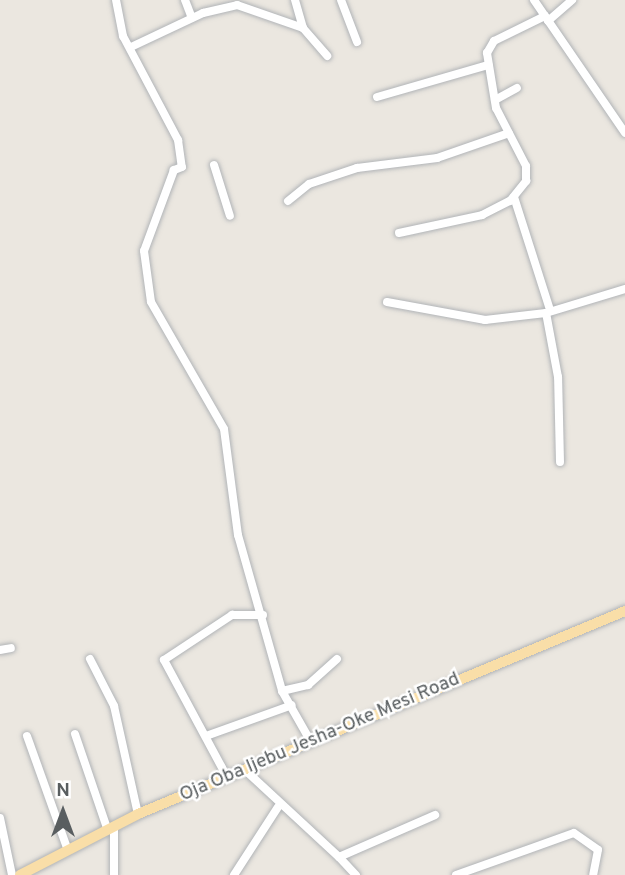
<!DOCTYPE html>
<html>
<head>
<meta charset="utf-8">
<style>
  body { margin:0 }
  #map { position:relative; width:625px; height:875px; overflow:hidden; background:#ebe7e0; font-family:Overpass,sans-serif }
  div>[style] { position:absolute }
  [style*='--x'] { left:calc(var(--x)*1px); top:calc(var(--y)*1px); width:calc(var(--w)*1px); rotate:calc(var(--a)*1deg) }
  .roads { filter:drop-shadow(0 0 2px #b1b4b7) drop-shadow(0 0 2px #b1b4b7) }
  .minor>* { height:8px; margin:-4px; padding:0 4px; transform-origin:4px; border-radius:4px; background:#fff }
  .major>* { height:10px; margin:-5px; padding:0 5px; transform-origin:5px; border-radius:5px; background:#f9dea8 }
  span { translate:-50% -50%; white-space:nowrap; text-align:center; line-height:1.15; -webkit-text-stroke:5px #fff; paint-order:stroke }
  .street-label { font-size:19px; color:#595e60 }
  .north { position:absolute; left:28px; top:777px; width:70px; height:70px; -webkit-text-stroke:5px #fff; paint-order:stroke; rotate:0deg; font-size:19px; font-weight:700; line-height:28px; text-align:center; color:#595e60 }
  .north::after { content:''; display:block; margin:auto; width:24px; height:32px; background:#595e60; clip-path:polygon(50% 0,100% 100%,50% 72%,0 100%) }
</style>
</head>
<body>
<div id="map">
  <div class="roads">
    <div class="minor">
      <i style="--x:116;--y:0;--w:37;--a:79"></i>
      <i style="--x:123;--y:36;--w:118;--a:62.1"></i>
      <i style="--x:178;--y:140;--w:27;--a:82"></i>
      <i style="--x:182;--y:167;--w:9;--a:159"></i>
      <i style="--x:174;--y:170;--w:86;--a:110.3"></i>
      <i style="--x:144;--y:251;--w:51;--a:82.2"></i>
      <i style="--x:151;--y:302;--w:146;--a:60.1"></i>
      <i style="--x:224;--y:429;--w:107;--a:82.5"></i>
      <i style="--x:238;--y:535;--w:162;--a:74.2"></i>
      <i style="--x:282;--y:691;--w:59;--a:60.4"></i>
      <i style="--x:185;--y:0;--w:19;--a:69"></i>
      <i style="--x:295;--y:0;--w:29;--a:74"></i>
      <i style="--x:303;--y:28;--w:37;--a:49"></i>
      <i style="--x:341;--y:0;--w:45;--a:69.1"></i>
      <i style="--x:534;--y:0;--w:161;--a:55.6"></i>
      <i style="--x:548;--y:21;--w:32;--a:-41"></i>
      <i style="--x:131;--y:47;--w:80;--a:-25.3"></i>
      <i style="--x:203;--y:13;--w:35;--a:-13"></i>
      <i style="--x:237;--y:5;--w:70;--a:19.2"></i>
      <i style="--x:377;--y:97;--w:116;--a:-16.1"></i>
      <i style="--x:495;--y:100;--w:25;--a:-29"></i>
      <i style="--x:214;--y:165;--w:53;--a:72.6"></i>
      <i style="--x:514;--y:197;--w:119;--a:72.3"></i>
      <i style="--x:288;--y:201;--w:27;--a:-39"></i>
      <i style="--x:309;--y:184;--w:51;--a:-18.4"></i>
      <i style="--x:357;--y:168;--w:81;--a:-7.1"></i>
      <i style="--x:437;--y:158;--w:76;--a:-19.1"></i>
      <i style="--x:399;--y:233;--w:85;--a:-12.2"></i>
      <i style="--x:482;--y:215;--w:31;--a:-27"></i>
      <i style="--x:510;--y:201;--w:26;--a:-51"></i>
      <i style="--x:526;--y:181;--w:15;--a:-90"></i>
      <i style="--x:526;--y:166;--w:65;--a:-117.3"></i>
      <i style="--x:496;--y:108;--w:56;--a:-99.3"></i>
      <i style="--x:487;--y:53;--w:14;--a:-60"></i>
      <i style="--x:494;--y:41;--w:57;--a:-26.1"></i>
      <i style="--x:387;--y:302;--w:100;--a:10.4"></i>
      <i style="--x:485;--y:320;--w:61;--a:-6.5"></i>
      <i style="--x:560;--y:462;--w:85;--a:-91.3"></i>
      <i style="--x:558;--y:377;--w:65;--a:-100.6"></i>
      <i style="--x:546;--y:313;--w:83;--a:-16.9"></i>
      <i style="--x:0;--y:650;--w:11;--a:-10"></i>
      <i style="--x:90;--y:659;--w:53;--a:62.9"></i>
      <i style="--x:114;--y:706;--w:111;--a:77.5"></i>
      <i style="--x:282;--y:691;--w:27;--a:-13"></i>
      <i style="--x:308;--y:685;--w:39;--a:-42"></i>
      <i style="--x:75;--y:734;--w:99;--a:71.2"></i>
      <i style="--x:27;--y:736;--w:119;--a:70.3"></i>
      <i style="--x:206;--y:736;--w:91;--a:-19.8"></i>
      <i style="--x:245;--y:770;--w:128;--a:42.8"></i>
      <i style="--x:339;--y:857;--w:105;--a:-23.6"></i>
      <i style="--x:227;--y:777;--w:133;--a:-118.3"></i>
      <i style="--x:164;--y:660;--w:82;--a:-33.5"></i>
      <i style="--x:232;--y:615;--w:31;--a:0"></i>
      <i style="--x:0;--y:818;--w:58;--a:78.1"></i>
      <i style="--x:339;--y:857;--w:25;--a:47"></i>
      <i style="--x:114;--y:875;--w:49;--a:-90"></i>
      <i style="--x:234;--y:875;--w:81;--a:-57.1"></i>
      <i style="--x:456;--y:875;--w:125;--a:-19.6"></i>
      <i style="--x:574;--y:833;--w:29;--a:35"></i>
      <i style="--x:598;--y:850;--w:25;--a:101"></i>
    </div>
    <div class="major">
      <i style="--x:20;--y:875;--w:133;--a:-27.3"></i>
      <i style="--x:138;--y:814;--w:528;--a:-22.63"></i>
    </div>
  </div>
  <div class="street-label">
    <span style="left:320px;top:738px;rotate:-23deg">Oja Oba Ijebu Jesha-Oke Mesi Road</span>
  </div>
  <div class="north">N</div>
</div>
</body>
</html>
